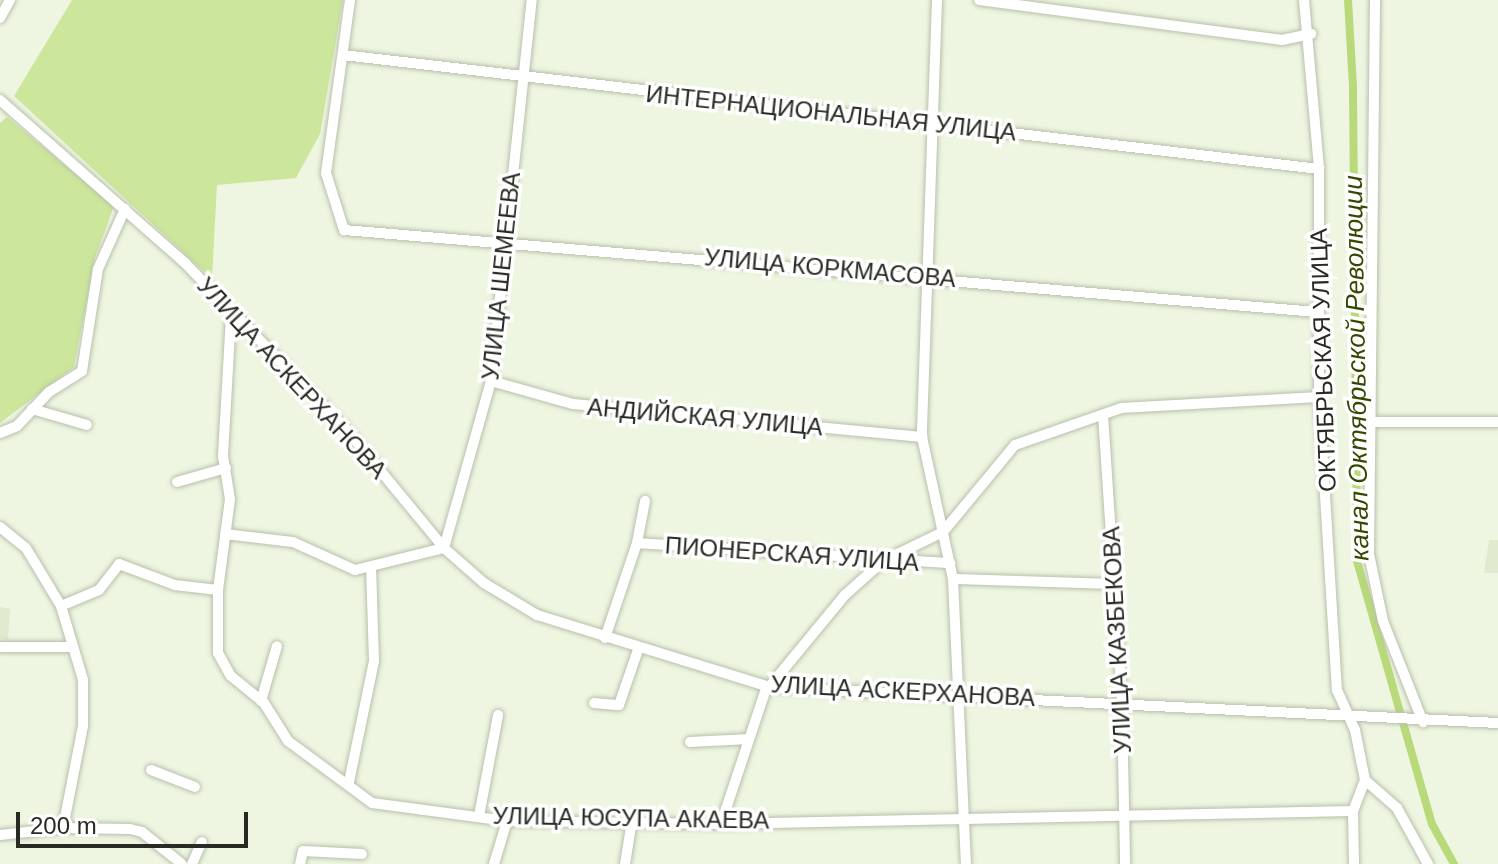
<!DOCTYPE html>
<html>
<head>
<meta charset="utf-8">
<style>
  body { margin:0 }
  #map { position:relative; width:1498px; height:864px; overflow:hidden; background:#eef6e1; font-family:Arial,sans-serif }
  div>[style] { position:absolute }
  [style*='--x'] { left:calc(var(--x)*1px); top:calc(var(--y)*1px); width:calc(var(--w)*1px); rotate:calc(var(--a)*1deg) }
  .built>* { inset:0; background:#dfeace }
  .green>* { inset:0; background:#cce79c }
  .canal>* { height:8px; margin:-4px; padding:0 4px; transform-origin:4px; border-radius:4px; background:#b9da7a }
  .roads { filter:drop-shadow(0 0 2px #b8bfac) drop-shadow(0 0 2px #b8bfac) }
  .minor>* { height:10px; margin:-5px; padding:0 5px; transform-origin:5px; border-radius:5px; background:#fff }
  span { translate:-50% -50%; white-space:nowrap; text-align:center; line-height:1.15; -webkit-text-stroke:7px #fff; paint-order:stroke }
  .street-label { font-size:24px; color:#282b23 }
  .water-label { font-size:26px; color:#354800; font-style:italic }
  .scale { position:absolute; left:16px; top:812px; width:232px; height:36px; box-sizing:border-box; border:4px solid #282b23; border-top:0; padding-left:10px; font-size:24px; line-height:28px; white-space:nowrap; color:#282b23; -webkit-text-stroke:6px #fff; paint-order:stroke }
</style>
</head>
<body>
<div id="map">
  <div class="built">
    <i style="clip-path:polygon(1489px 540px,1498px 540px,1498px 573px,1484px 573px)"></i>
    <i style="clip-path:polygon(0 607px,10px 609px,8px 640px,0 638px)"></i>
  </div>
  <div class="green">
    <i style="clip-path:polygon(72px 0,343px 0,320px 134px,296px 178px,217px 185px,212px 279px,14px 96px)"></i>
    <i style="clip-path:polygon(7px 117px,114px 206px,95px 258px,74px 367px,0 423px,0 123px)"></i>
  </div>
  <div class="canal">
    <i style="--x:1348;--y:0;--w:88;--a:86.7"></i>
    <i style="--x:1353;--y:88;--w:473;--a:89.5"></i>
    <i style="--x:1357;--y:561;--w:273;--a:74.1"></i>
    <i style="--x:1432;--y:824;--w:46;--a:61.2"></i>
  </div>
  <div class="roads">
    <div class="minor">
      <i style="--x:350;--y:0;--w:175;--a:97.9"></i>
      <i style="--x:326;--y:173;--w:60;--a:72.5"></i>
      <i style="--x:344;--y:230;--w:975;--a:4.82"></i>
      <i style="--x:937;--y:0;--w:437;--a:92"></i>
      <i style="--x:922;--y:437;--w:145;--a:77.7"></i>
      <i style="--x:953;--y:579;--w:285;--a:87.4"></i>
      <i style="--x:979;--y:0;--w:306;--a:7.5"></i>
      <i style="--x:1282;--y:40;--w:30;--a:-12"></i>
      <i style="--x:1304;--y:0;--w:170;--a:84.9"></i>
      <i style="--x:1319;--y:169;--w:228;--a:90"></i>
      <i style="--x:1319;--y:397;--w:294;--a:86.5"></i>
      <i style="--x:1337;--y:690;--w:44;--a:65.8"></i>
      <i style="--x:1355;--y:730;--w:51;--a:78.7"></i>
      <i style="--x:1365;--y:780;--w:33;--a:111"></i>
      <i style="--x:1353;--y:811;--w:53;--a:88.9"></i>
      <i style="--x:1375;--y:0;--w:554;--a:90.62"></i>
      <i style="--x:1369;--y:554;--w:68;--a:78.2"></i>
      <i style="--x:1383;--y:621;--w:109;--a:68.4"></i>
      <i style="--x:0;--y:18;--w:21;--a:-61"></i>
      <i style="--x:343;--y:55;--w:983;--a:6.66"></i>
      <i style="--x:0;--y:100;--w:245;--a:41.4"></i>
      <i style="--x:184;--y:262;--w:233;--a:45.9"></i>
      <i style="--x:346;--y:429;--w:154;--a:50.5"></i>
      <i style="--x:444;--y:548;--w:53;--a:41.2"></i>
      <i style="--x:484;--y:583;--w:62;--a:31.1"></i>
      <i style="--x:537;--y:615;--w:244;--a:17.2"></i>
      <i style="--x:770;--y:687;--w:729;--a:2.83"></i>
      <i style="--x:231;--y:316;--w:140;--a:93.3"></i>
      <i style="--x:223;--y:456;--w:44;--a:80.8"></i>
      <i style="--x:230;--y:499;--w:92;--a:97.5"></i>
      <i style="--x:218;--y:590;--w:63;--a:90"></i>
      <i style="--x:218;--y:653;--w:26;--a:61"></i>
      <i style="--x:231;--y:676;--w:43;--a:39.3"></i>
      <i style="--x:264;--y:703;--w:45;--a:57.7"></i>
      <i style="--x:288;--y:741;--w:104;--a:36.4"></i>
      <i style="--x:372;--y:803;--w:136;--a:7.6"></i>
      <i style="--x:507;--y:821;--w:214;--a:0.8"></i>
      <i style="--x:721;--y:824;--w:632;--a:-1.18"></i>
      <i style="--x:491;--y:381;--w:85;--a:15.7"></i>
      <i style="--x:573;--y:404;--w:351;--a:5.4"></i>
      <i style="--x:32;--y:409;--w:57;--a:16.2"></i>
      <i style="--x:1103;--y:415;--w:289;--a:86.2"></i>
      <i style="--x:1122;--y:703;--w:161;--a:88.9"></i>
      <i style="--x:1370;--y:422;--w:128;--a:0"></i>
      <i style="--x:0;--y:433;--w:18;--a:-22"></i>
      <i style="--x:17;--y:426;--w:47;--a:-46.7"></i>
      <i style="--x:49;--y:392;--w:39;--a:-32"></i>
      <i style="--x:82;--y:371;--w:103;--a:-81.1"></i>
      <i style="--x:98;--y:269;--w:66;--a:-65.8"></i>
      <i style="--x:177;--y:482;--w:51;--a:-15.9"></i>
      <i style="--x:0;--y:527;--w:33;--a:39"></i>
      <i style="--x:26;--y:548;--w:68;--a:58.9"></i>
      <i style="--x:61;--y:606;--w:77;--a:73.4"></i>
      <i style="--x:83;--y:680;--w:46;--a:90"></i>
      <i style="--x:83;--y:726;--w:104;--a:101.1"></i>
      <i style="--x:225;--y:534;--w:68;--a:6.7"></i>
      <i style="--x:293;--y:542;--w:68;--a:24.3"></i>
      <i style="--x:355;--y:570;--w:92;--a:-13.9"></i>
      <i style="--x:444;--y:548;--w:173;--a:-74.3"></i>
      <i style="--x:491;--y:381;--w:383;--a:-83.9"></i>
      <i style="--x:637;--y:543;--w:43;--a:-79.2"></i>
      <i style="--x:953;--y:579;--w:162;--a:1.8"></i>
      <i style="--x:61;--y:606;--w:41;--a:-22.8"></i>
      <i style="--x:99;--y:590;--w:33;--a:-52"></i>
      <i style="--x:119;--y:564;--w:60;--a:20.6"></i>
      <i style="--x:175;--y:585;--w:43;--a:6.6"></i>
      <i style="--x:605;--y:638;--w:100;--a:-71.4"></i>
      <i style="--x:637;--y:543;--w:314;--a:3.7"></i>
      <i style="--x:0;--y:647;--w:70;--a:0"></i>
      <i style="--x:261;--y:701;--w:57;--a:-73.8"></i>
      <i style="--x:594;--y:703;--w:25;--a:5"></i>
      <i style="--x:619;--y:705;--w:61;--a:-71"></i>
      <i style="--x:690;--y:742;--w:59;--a:-2.9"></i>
      <i style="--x:151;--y:770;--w:47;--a:21.1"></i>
      <i style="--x:1365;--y:780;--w:43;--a:41.2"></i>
      <i style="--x:1397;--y:808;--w:64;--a:61"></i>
      <i style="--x:349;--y:782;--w:124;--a:-78.3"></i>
      <i style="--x:374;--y:661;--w:94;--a:-91.8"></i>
      <i style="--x:479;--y:816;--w:103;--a:-79.3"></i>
      <i style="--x:721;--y:824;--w:139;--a:-71.6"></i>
      <i style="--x:765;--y:692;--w:126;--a:-50.5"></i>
      <i style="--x:845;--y:595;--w:51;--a:-41.8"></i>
      <i style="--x:883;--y:561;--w:67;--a:-25.8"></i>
      <i style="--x:943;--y:532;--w:113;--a:-50.4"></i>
      <i style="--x:1015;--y:445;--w:112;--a:-19.2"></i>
      <i style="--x:1121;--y:408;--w:198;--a:-3.2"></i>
      <i style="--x:0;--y:835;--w:63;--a:-6.3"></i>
      <i style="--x:63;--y:828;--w:67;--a:0.9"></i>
      <i style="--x:130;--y:829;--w:12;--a:14"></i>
      <i style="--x:142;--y:832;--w:51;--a:38.7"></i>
      <i style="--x:192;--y:864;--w:24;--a:-66"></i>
      <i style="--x:300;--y:864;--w:13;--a:-77"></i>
      <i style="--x:303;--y:851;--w:59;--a:2.9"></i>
      <i style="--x:494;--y:864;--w:45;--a:-73.2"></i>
      <i style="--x:625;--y:864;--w:44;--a:-80.8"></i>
    </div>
  </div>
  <div class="street-label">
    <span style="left:831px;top:113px;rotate:6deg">ИНТЕРНАЦИОНАЛЬНАЯ УЛИЦА</span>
    <span style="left:830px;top:268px;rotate:5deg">УЛИЦА КОРКМАСОВА</span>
    <span style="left:501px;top:276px;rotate:-84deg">УЛИЦА ШЕМЕЕВА</span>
    <span style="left:1323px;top:360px;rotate:-92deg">ОКТЯБРЬСКАЯ УЛИЦА</span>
    <span style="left:292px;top:378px;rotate:47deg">УЛИЦА АСКЕРХАНОВА</span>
    <span style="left:705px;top:417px;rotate:5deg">АНДИЙСКАЯ УЛИЦА</span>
    <span style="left:792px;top:554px;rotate:4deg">ПИОНЕРСКАЯ УЛИЦА</span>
    <span style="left:1117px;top:640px;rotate:-93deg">УЛИЦА КАЗБЕКОВА</span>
    <span style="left:903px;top:691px;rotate:3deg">УЛИЦА АСКЕРХАНОВА</span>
    <span style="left:631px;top:818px;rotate:1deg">УЛИЦА ЮСУПА АКАЕВА</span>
  </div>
  <div class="water-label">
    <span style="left:1357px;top:368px;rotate:-91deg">канал Октябрьской Революции</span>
  </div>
  <div class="scale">200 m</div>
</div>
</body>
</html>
